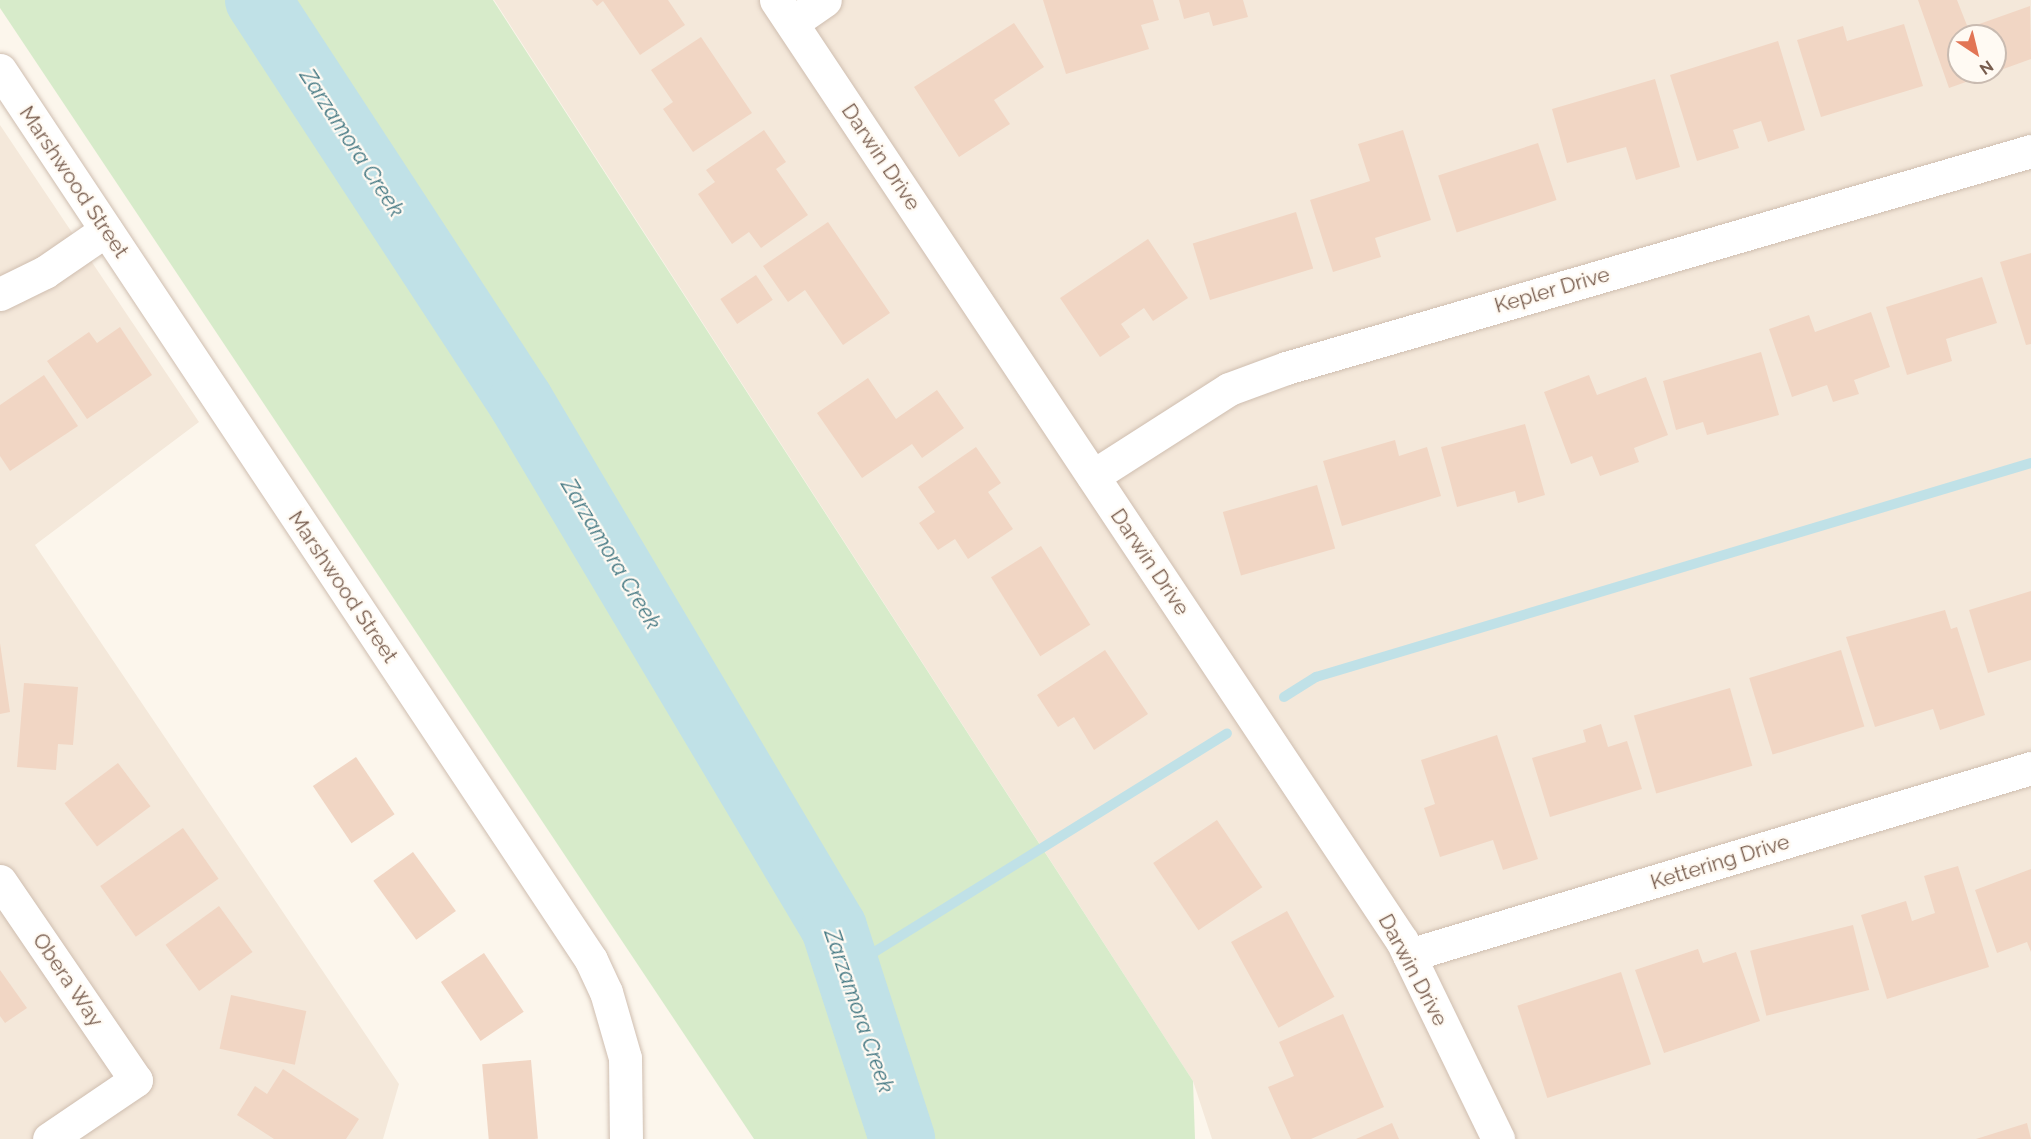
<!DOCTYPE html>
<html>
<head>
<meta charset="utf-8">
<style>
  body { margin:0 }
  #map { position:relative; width:2031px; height:1139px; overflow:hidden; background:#fcf6ec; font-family:Raleway,sans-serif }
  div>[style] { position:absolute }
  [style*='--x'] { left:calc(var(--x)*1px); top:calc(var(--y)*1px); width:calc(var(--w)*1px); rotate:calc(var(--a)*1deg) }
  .residential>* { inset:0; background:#f4e8da }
  .green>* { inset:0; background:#d7ebca }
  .stream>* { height:10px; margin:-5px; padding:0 5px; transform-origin:5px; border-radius:5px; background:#c0e1e7 }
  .river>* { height:66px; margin:-33px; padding:0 33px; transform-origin:33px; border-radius:33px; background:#c0e1e7 }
  .building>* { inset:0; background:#f1d6c4; transform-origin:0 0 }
  .roads { filter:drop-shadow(0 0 2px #cfbeb0) drop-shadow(0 0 2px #cfbeb0) }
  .minor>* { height:33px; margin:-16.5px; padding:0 16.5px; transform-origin:16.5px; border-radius:16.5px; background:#fff }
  span { translate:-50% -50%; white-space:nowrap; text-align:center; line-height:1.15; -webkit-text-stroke:4.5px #fffaf3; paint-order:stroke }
  .street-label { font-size:21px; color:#785d4e }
  .water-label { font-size:22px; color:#447883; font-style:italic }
  .north { position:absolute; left:1947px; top:24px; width:60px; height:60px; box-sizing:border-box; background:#fffaf3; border:2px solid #c9bbb1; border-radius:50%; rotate:145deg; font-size:16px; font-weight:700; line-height:24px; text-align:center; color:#785d4e }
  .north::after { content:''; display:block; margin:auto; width:21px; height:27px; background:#e27555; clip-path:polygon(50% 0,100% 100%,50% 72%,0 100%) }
</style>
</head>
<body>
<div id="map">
  <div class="residential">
    <i style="clip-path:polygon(evenodd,494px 0,2031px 0,2031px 1139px,1212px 1139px,1193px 1081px,494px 0,1959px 36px,1995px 36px,1995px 72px,1959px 72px,1959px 36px)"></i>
    <i style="clip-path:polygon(0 125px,199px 422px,35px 545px,399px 1084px,383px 1139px,0 1139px)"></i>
  </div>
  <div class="green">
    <i style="clip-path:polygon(0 0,493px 0,1193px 1081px,1195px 1139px,754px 1139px,0 8px)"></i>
  </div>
  <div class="stream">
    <i style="--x:1284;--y:697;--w:38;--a:-32"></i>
    <i style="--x:1316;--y:677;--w:746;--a:-16.66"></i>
    <i style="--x:847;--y:969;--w:447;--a:-31.8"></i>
  </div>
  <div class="river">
    <i style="--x:258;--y:0;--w:480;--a:56.8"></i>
    <i style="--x:521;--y:402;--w:612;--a:59.24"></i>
    <i style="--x:834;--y:928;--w:222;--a:72.1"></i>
  </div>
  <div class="building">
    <i style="clip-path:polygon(592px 0,668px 0,685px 25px,640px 55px,603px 1px,597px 6px)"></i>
    <i style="clip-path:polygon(1043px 0,1153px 0,1159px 20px,1141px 25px,1149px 49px,1066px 74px)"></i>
    <i style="clip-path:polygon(1179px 0,1243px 0,1248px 17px,1213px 26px,1209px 12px,1184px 19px)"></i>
    <i style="clip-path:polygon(1918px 0,1957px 0,1968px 28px,2030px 6px,2031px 59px,1995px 72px,1995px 36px,1959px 36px,1959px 72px,1994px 72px,1949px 88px)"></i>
    <i style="clip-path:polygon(1014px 23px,1044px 67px,994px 100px,1010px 124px,959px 157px,914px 87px)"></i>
    <i style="clip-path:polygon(1904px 24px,1923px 86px,1821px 117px,1797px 40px,1843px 26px,1847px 41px)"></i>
    <i style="clip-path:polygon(701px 37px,752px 113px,693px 152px,663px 109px,673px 102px,651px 70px)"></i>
    <i style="clip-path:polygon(1778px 41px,1805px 130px,1768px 142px,1761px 121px,1733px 130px,1739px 148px,1697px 161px,1670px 75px)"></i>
    <i style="clip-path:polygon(1655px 79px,1680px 167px,1636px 180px,1626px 147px,1567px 163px,1552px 109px)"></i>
    <i style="clip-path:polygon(764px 130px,786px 162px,776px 169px,808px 215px,761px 248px,749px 232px,732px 244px,698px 194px,715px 182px,706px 170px)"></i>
    <i style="clip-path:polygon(1403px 130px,1431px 220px,1375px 238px,1381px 257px,1333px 272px,1310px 200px,1370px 181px,1358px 144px)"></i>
    <i style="left:1538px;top:143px;width:60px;height:105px;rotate:72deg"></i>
    <i style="left:1296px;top:212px;width:59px;height:108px;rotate:73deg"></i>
    <i style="clip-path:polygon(828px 222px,890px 313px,843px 345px,805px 290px,788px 302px,763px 266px)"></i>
    <i style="clip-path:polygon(1148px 239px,1188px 298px,1153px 321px,1144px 308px,1121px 324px,1130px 337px,1100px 357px,1060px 298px)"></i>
    <i style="clip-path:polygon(2031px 253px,2031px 344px,2026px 345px,2000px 262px)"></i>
    <i style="left:756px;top:275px;width:30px;height:43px;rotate:56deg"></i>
    <i style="clip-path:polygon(1982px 277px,1997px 323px,1946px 339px,1952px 361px,1907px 375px,1886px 307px)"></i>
    <i style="clip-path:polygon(1871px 312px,1890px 367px,1854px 380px,1859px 394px,1833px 402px,1827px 385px,1792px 397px,1769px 329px,1809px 315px,1815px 332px)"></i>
    <i style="clip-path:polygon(120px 327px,152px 375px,87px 419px,47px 361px,89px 332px,97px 343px)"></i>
    <i style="clip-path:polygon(1761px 352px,1779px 415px,1707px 435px,1703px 422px,1676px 430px,1663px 381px)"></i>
    <i style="clip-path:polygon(44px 375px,78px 426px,10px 471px,0 456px,0 405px)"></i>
    <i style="clip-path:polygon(1589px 375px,1597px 395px,1646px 377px,1668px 435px,1634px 448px,1639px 462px,1600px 476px,1592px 456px,1571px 464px,1544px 392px)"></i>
    <i style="clip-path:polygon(868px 378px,896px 419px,937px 390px,964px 428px,922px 458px,912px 444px,862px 478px,817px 413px)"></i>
    <i style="clip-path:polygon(1525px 424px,1545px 495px,1518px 503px,1515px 491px,1457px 507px,1441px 447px)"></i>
    <i style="clip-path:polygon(1395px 440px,1399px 456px,1427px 447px,1441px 496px,1342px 526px,1323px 461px)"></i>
    <i style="clip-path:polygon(976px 447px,1001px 483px,988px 492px,1013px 529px,968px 559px,955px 539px,938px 550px,919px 523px,935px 512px,918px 487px)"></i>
    <i style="left:1317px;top:485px;width:66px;height:98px;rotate:74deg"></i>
    <i style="left:1041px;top:546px;width:93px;height:59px;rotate:58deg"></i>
    <i style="clip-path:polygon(2031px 591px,2031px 660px,1988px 673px,1969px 610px)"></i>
    <i style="clip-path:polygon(1945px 610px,1951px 629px,1957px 627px,1985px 715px,1940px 730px,1933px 709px,1875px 727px,1846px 637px)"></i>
    <i style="clip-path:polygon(0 643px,10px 712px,0 714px)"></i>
    <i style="clip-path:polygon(1105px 650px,1148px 714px,1094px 750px,1074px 717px,1058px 727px,1037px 695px)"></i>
    <i style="left:1841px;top:650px;width:80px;height:96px;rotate:73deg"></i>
    <i style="clip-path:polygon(24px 683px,78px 687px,73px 745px,58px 744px,56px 770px,17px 767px)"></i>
    <i style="left:1730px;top:688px;width:81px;height:100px;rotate:74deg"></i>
    <i style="clip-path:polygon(1601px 724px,1608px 747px,1627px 741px,1642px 789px,1550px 817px,1532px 758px,1586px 742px,1583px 730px)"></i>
    <i style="clip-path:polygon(1497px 735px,1538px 859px,1503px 870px,1493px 840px,1440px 857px,1424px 808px,1435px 804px,1421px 760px)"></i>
    <i style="left:356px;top:757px;width:69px;height:52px;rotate:56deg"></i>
    <i style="left:118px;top:763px;width:54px;height:67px;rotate:53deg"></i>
    <i style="left:1217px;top:820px;width:81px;height:77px;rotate:56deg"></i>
    <i style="left:183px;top:828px;width:62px;height:101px;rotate:55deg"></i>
    <i style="left:413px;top:852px;width:73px;height:49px;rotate:54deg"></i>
    <i style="clip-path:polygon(1958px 866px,1989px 967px,1887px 999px,1861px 915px,1906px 901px,1912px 921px,1935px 913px,1924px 876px)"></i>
    <i style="clip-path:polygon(2031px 869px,2031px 952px,2027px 942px,1997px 953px,1975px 890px)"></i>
    <i style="left:219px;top:906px;width:57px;height:66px;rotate:54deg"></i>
    <i style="left:1287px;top:911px;width:98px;height:64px;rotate:61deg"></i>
    <i style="left:1853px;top:925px;width:67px;height:106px;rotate:76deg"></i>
    <i style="clip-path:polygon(1698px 949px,1703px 963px,1736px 952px,1760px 1021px,1664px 1053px,1635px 970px)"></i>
    <i style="left:484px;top:953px;width:71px;height:52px;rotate:56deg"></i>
    <i style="clip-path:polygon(0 970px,27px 1008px,5px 1023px,0 1016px)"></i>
    <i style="left:1621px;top:972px;width:97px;height:109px;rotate:72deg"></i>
    <i style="left:231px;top:995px;width:77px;height:55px;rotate:12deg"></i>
    <i style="clip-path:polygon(1343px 1014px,1384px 1107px,1311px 1139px,1291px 1139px,1268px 1087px,1294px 1076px,1279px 1042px)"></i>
    <i style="left:531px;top:1060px;width:79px;height:49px;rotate:85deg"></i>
    <i style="clip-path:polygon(283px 1069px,359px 1119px,346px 1139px,274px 1139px,237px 1115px,255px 1086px,267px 1094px)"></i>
    <i style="clip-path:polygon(1392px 1123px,1399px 1139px,1356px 1139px)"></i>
    <i style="clip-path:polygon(2027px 1123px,2031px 1139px,1976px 1139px)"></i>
  </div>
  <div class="roads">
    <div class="minor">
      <i style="--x:776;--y:0;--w:1130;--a:56.37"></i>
      <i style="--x:1402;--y:941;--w:220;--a:64.1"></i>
      <i style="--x:792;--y:23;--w:40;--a:-34.9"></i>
      <i style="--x:0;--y:70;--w:1068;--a:56.41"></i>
      <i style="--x:591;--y:960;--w:35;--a:65"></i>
      <i style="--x:606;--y:992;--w:69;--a:73.9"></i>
      <i style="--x:625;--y:1058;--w:81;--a:89.3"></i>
      <i style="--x:0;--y:294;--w:50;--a:-26.1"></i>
      <i style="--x:45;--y:272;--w:74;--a:-34.5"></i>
      <i style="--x:1093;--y:476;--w:161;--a:-32.6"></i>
      <i style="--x:1229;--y:389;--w:61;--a:-20.2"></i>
      <i style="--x:1286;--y:368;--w:776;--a:-16.24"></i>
      <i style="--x:0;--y:881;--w:241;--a:55.7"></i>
      <i style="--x:136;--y:1080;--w:105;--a:145.9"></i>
      <i style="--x:1409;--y:955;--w:650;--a:-16.73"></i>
    </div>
  </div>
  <div class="street-label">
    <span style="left:881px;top:157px;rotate:56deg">Darwin Drive</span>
    <span style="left:74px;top:182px;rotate:56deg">Marshwood Street</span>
    <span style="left:1552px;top:290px;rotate:-16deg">Kepler Drive</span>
    <span style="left:1150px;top:562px;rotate:56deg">Darwin Drive</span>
    <span style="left:343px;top:587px;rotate:56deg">Marshwood Street</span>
    <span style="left:1720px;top:862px;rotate:-17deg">Kettering Drive</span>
    <span style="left:1413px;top:970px;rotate:62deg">Darwin Drive</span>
    <span style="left:68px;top:980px;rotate:56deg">Obera Way</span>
  </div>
  <div class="water-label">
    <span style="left:352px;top:143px;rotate:57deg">Zarzamora Creek</span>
    <span style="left:611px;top:554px;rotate:59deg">Zarzamora Creek</span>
    <span style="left:859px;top:1011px;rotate:71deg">Zarzamora Creek</span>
  </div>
  <div class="north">N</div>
</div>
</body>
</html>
